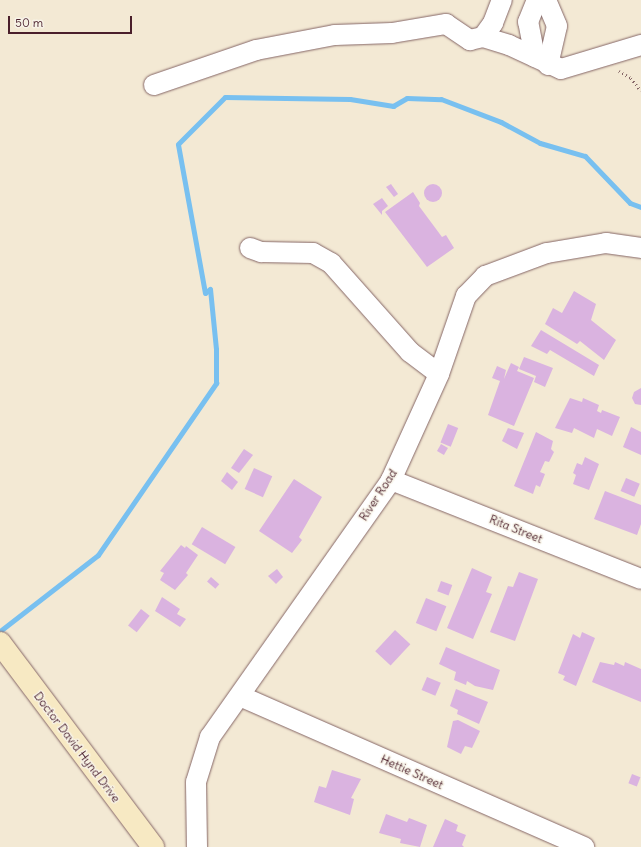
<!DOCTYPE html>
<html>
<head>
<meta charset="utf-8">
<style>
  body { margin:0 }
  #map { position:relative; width:641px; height:847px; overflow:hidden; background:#f3e9d4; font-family:Delius,sans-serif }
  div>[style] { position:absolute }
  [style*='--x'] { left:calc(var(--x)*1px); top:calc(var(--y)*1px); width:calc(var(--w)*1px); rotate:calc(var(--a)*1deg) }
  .stream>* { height:5px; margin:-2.5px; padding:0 2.5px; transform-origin:2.5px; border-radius:2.5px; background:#78c0f0 }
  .building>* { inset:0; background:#dab3e0; transform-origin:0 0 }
  .round { border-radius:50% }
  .path>* { height:2.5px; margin-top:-1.25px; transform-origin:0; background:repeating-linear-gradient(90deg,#856666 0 1px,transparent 0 4px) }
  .roads { filter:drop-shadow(0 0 1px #856666) drop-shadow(0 0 1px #856666) }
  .minor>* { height:20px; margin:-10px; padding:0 10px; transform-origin:10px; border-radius:10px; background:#fff }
  .secondary>* { height:22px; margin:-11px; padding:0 11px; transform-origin:11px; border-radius:11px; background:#f7e9c3 }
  span { translate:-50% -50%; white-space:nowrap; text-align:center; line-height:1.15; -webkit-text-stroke:3px #f7f3e8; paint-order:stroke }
  .street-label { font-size:12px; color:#4a1f2b }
  .scale { position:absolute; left:8px; top:16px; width:124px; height:18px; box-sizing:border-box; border:2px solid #4a1f2b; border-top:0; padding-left:5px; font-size:12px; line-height:14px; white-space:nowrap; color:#4a1f2b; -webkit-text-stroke:3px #f7f3e8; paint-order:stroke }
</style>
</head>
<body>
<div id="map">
  <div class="stream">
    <i style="--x:0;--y:631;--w:124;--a:-37.8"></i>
    <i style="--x:98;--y:555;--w:209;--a:-55.5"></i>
    <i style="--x:216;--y:383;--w:34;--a:-90"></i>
    <i style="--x:216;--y:349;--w:60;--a:-95.7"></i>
    <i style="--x:210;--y:289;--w:6;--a:141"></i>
    <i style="--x:205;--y:293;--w:151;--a:-100.3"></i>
    <i style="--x:178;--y:144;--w:66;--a:-45"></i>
    <i style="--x:225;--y:97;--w:125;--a:0.9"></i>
    <i style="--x:350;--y:99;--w:44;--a:9.2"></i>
    <i style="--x:393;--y:106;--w:16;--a:-30"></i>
    <i style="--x:407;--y:98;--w:34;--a:2"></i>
    <i style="--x:441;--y:99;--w:64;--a:21"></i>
    <i style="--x:501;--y:122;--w:44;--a:28.3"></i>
    <i style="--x:540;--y:143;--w:47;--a:16.1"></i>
    <i style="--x:585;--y:156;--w:65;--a:46.2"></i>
    <i style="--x:630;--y:203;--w:12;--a:20"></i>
  </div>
  <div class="building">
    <i style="clip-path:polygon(391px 184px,398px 194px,394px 197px,386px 187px)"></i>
    <i class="round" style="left:424px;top:184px;width:18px;height:18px"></i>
    <i style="clip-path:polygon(413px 192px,420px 203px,419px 206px,442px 237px,446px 235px,454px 248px,427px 267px,385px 212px)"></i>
    <i style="clip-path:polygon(382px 198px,388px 206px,382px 211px,382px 215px,373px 204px)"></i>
    <i style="clip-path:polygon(574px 291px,596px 304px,591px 320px,616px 340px,604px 360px,580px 341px,577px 344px,545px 324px,553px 308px,562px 313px)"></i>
    <i style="clip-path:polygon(541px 330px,599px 365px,594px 376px,550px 350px,547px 354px,531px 346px)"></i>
    <i style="clip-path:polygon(524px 357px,553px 368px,545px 387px,534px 382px,536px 376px,519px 369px)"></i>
    <i style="clip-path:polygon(511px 363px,519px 367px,517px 371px,534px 378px,514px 426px,488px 415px,500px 381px,492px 378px,497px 366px,506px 370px,504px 379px)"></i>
    <i style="clip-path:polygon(641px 388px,641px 405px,635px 404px,632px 398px,634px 392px)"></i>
    <i style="clip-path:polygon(570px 398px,582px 402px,583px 398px,599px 405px,597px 411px,601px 413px,602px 410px,620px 417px,612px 436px,597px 429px,594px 438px,574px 428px,572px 433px,555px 428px)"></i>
    <i style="left:448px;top:424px;width:11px;height:20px;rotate:22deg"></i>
    <i style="clip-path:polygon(631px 427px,641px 432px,641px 455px,623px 447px)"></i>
    <i style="clip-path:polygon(508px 428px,524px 433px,517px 449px,502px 441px)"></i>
    <i style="clip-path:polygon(536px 432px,553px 441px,551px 449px,554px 452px,549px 462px,545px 461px,540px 472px,545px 474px,540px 487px,536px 485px,533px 494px,514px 486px)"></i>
    <i style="left:441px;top:444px;width:8px;height:8px;rotate:30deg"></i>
    <i style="clip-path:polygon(244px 449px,253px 455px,239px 473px,231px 468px)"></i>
    <i style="clip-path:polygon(585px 457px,599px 464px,589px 490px,573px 484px,576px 475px,573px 473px,577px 463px,582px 465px)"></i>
    <i style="left:254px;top:468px;width:20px;height:23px;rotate:24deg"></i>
    <i style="clip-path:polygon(227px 472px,238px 482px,232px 490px,221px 481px)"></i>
    <i style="left:626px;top:478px;width:15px;height:14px;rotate:23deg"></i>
    <i style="clip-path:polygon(294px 479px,322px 497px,299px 537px,302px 540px,292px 553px,259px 531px)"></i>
    <i style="clip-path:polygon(605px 491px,641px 505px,641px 524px,637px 535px,594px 519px)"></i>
    <i style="left:202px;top:527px;width:39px;height:20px;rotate:31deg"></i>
    <i style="clip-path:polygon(181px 545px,185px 548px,186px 546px,198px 555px,186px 573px,188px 575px,175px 590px,160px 580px,164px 573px,160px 571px)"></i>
    <i style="clip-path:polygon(472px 568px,492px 577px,486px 592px,492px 594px,473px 639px,447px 628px)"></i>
    <i style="clip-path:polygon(277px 569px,283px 577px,276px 584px,268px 576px)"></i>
    <i style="clip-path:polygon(519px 572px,538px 579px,515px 641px,490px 632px,508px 586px,513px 587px)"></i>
    <i style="left:211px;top:577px;width:11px;height:6px;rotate:41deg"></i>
    <i style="left:441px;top:581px;width:12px;height:11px;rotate:20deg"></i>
    <i style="clip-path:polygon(162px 597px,180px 609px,177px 614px,186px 619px,180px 627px,155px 611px)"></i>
    <i style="left:426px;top:598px;width:22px;height:27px;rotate:22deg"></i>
    <i style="left:141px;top:609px;width:11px;height:21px;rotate:38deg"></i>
    <i style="left:395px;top:630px;width:21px;height:29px;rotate:43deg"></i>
    <i style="clip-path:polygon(582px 632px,595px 638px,576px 686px,563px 680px,565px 676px,558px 673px,573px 634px,580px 638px)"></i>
    <i style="clip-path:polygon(446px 647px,500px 670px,493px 690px,475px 686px,467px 681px,466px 685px,454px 680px,456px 672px,439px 664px)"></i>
    <i style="clip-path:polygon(600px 662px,614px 665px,615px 662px,624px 666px,625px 662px,641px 669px,641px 702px,592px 682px)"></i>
    <i style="left:427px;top:677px;width:15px;height:14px;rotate:23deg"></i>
    <i style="clip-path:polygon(456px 689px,488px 702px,479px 724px,457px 714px,458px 710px,450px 706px)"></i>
    <i style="clip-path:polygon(458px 720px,480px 731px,472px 748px,465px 746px,461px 754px,447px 747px,453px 721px)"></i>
    <i style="clip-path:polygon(332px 770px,361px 779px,351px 798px,354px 799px,350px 815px,314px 802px,319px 786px,326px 788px)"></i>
    <i style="left:632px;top:774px;width:9px;height:10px;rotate:21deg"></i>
    <i style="clip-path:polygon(386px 814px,407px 822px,409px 818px,427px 825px,420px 847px,400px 843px,401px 839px,379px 833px)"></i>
    <i style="clip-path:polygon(445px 819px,458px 825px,456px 831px,466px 835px,462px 845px,464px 847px,433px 847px)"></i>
  </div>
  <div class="path">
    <i style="--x:619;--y:71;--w:14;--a:30"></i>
    <i style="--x:631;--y:78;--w:16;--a:52"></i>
  </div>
  <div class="roads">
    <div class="minor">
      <i style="--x:546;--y:0;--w:28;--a:67"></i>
      <i style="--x:557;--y:26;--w:40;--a:103"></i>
      <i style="--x:483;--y:37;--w:17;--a:-54"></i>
      <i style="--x:493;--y:23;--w:25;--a:-69"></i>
      <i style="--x:535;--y:57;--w:36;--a:-101"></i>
      <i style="--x:528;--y:22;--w:24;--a:-68"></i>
      <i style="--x:154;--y:85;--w:108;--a:-18.9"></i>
      <i style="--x:256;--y:50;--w:80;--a:-10.8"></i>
      <i style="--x:335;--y:35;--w:57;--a:-2"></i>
      <i style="--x:392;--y:33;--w:55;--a:-9.5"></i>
      <i style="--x:446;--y:24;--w:29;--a:34"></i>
      <i style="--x:470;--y:40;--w:13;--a:-13"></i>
      <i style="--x:483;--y:37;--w:27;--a:17"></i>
      <i style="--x:509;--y:45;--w:57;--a:24.8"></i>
      <i style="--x:561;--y:69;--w:84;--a:-16.7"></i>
      <i style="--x:250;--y:248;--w:12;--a:20"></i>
      <i style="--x:261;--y:252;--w:52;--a:1.1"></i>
      <i style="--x:313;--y:253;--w:21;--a:29"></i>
      <i style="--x:331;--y:263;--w:119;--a:48.4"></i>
      <i style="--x:410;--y:352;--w:36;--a:37"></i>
      <i style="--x:391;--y:480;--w:269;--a:21.6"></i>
      <i style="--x:240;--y:696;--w:376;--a:23.7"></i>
      <i style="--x:197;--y:847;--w:65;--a:-90.9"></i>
      <i style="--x:196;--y:782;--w:47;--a:-72.7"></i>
      <i style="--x:210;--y:737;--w:314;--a:-54.8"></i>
      <i style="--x:391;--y:480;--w:116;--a:-65.6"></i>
      <i style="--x:439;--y:374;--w:83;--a:-70.9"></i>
      <i style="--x:466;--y:296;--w:28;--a:-46"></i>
      <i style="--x:485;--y:276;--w:66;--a:-20.4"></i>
      <i style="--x:547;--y:253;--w:60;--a:-9.6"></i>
      <i style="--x:606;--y:243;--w:35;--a:8"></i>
    </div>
    <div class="secondary">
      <i style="--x:0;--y:643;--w:255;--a:53.1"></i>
    </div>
  </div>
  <div class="street-label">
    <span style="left:378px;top:495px;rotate:-57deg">River Road</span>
    <span style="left:516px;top:529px;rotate:22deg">Rita Street</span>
    <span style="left:77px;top:747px;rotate:53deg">Doctor David Hynd Drive</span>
    <span style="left:412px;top:772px;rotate:24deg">Hettie Street</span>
  </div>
  <div class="scale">50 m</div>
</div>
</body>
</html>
